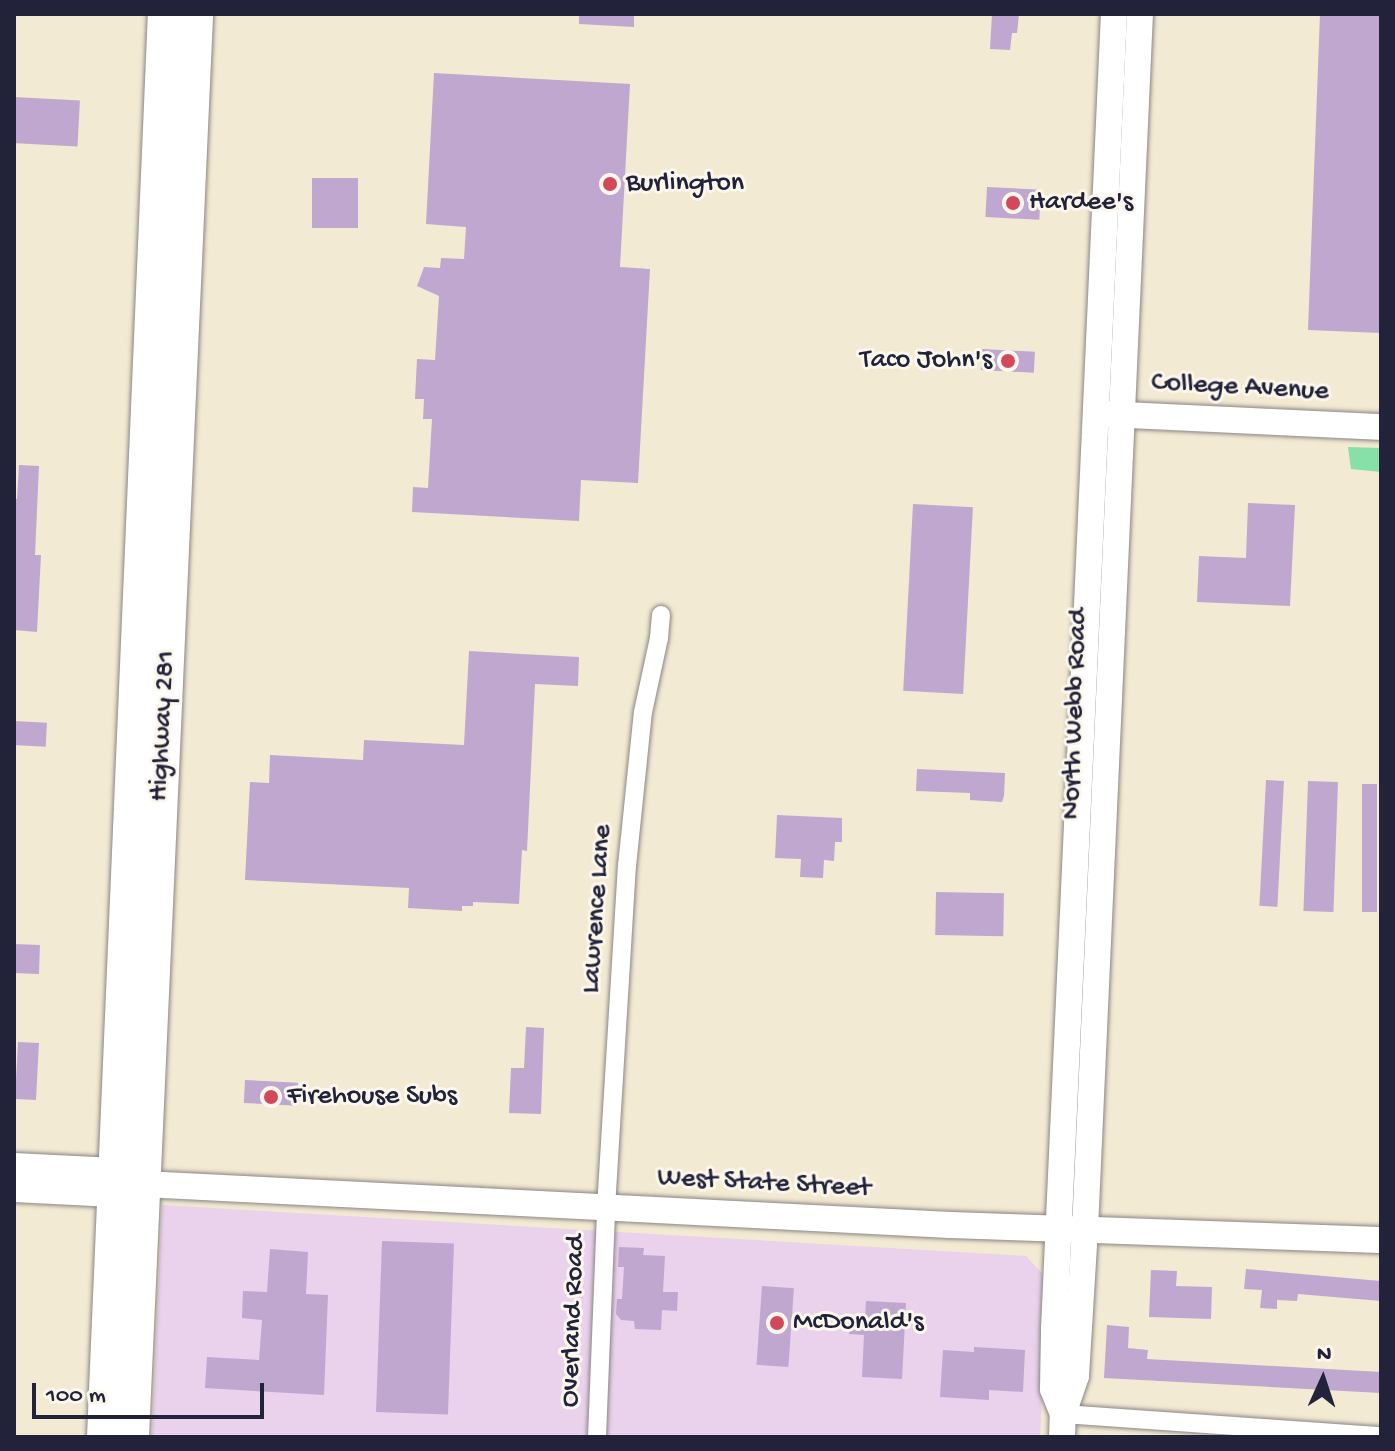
<!DOCTYPE html>
<html>
<head>
<meta charset="utf-8">
<style>
  body { margin:0 }
  #map { position:relative; width:1395px; height:1451px; overflow:hidden; background:#f2ead2; font-family:"Gochi Hand",sans-serif }
  div>[style] { position:absolute }
  [style*='--x'] { left:calc(var(--x)*1px); top:calc(var(--y)*1px); width:calc(var(--w)*1px); rotate:calc(var(--a)*1deg) }
  .built>* { inset:0; background:#ead1ec }
  .green>* { inset:0; background:#86e0a7 }
  .building>* { inset:0; background:#c0a7d0; transform-origin:0 0 }
  .roads { filter:drop-shadow(0 0 2px #8a8686) drop-shadow(0 0 2px #8a8686) }
  .street>* { height:18px; margin:-9px; padding:0 9px; transform-origin:9px; border-radius:9px; background:#fff }
  .secondary>* { height:26px; margin:-13px; padding:0 13px; transform-origin:13px; border-radius:13px; background:#fff }
  .highway>* { height:34px; margin:-17px; padding:0 17px; transform-origin:17px; border-radius:17px; background:#fff }
  .dots>* { width:22px; height:22px; translate:-50% -50%; box-sizing:border-box; border:4px solid #fbf7ec; border-radius:50% }
  span { translate:-50% -50%; white-space:nowrap; text-align:center; line-height:1.15; -webkit-text-stroke:6px #fbf7ec; paint-order:stroke }
  .poi-label { font-size:28px; color:#22223b }
  .left { translate:0 -50%; text-align:left }
  .right { translate:-100% -50%; text-align:right }
  .street-label { font-size:28px; color:#22223b }
  .frame { position:absolute; inset:0; border:16px solid #22223b; pointer-events:none }
  .north { position:absolute; left:1283px; top:1339px; width:80px; height:80px; -webkit-text-stroke:6px #fbf7ec; paint-order:stroke; rotate:3deg; font-size:22px; font-weight:700; line-height:32px; text-align:center; color:#22223b }
  .north::after { content:''; display:block; margin:auto; width:28px; height:36px; background:#22223b; clip-path:polygon(50% 0,100% 100%,50% 72%,0 100%) }
  .scale { position:absolute; left:32px; top:1383px; width:232px; height:36px; box-sizing:border-box; border:4px solid #22223b; border-top:0; padding-left:10px; font-size:24px; line-height:28px; white-space:nowrap; color:#22223b; -webkit-text-stroke:6px #fbf7ec; paint-order:stroke }
</style>
</head>
<body>
<div id="map">
  <div class="built">
    <i style="clip-path:polygon(162px 1205px,1026px 1256px,1048px 1280px,1040px 1437px,152px 1437px)"></i>
  </div>
  <div class="green">
    <i style="clip-path:polygon(1348px 447px,1381px 448px,1381px 472px,1351px 469px)"></i>
  </div>
  <div class="building">
    <i style="clip-path:polygon(579px 14px,634px 14px,634px 27px,579px 24px)"></i>
    <i style="clip-path:polygon(992px 14px,1019px 14px,1017px 33px,1012px 33px,1010px 50px,990px 49px)"></i>
    <i style="clip-path:polygon(1320px 14px,1381px 14px,1381px 333px,1308px 330px)"></i>
    <i style="clip-path:polygon(434px 73px,630px 84px,620px 267px,650px 269px,638px 483px,581px 480px,579px 521px,412px 512px,413px 487px,428px 488px,432px 419px,423px 419px,424px 399px,415px 399px,417px 359px,435px 360px,439px 296px,417px 286px,424px 267px,440px 268px,441px 258px,464px 259px,466px 227px,426px 224px)"></i>
    <i style="left:14px;top:97px;width:66px;height:46px;rotate:3deg"></i>
    <i style="left:312px;top:178px;width:46px;height:50px"></i>
    <i style="left:987px;top:187px;width:54px;height:30px;rotate:3deg"></i>
    <i style="left:982px;top:349px;width:53px;height:21px;rotate:3deg"></i>
    <i style="clip-path:polygon(19px 465px,39px 466px,35px 555px,41px 555px,37px 632px,14px 630px,14px 499px,17px 499px)"></i>
    <i style="clip-path:polygon(1248px 503px,1295px 505px,1290px 606px,1197px 602px,1199px 556px,1246px 558px)"></i>
    <i style="left:913px;top:504px;width:60px;height:187px;rotate:3deg"></i>
    <i style="clip-path:polygon(469px 651px,579px 657px,578px 686px,535px 684px,527px 851px,522px 850px,519px 904px,473px 902px,473px 906px,462px 906px,462px 911px,408px 908px,409px 888px,245px 880px,250px 782px,269px 783px,270px 755px,363px 760px,364px 740px,464px 745px)"></i>
    <i style="left:14px;top:721px;width:33px;height:24px;rotate:3deg"></i>
    <i style="clip-path:polygon(917px 769px,1005px 773px,1004px 796px,1002px 802px,970px 800px,970px 793px,916px 791px)"></i>
    <i style="left:1266px;top:780px;width:18px;height:126px;rotate:3deg"></i>
    <i style="left:1308px;top:781px;width:30px;height:130px;rotate:2deg"></i>
    <i style="left:1362px;top:784px;width:15px;height:128px"></i>
    <i style="clip-path:polygon(777px 815px,842px 818px,842px 842px,835px 842px,834px 861px,824px 860px,823px 878px,800px 877px,801px 859px,775px 858px)"></i>
    <i style="left:936px;top:892px;width:68px;height:43px;rotate:1deg"></i>
    <i style="left:14px;top:944px;width:26px;height:29px;rotate:2deg"></i>
    <i style="clip-path:polygon(526px 1027px,544px 1028px,541px 1114px,509px 1113px,511px 1068px,524px 1068px)"></i>
    <i style="left:18px;top:1042px;width:21px;height:57px;rotate:3deg"></i>
    <i style="left:245px;top:1080px;width:53px;height:23px;rotate:3deg"></i>
    <i style="left:382px;top:1241px;width:72px;height:171px;rotate:2deg"></i>
    <i style="clip-path:polygon(619px 1247px,644px 1248px,643px 1255px,665px 1256px,663px 1292px,678px 1292px,677px 1311px,662px 1310px,661px 1330px,635px 1329px,634px 1321px,621px 1320px,616px 1314px,617px 1299px,622px 1299px,624px 1267px,618px 1267px)"></i>
    <i style="clip-path:polygon(270px 1249px,308px 1252px,306px 1294px,328px 1295px,324px 1395px,205px 1388px,207px 1357px,259px 1360px,262px 1320px,242px 1318px,243px 1291px,267px 1292px)"></i>
    <i style="clip-path:polygon(1246px 1269px,1381px 1281px,1381px 1301px,1298px 1294px,1297px 1301px,1277px 1300px,1277px 1309px,1260px 1308px,1262px 1290px,1244px 1289px)"></i>
    <i style="clip-path:polygon(1151px 1270px,1177px 1271px,1176px 1286px,1212px 1287px,1211px 1319px,1149px 1317px)"></i>
    <i style="left:762px;top:1286px;width:32px;height:79px;rotate:4deg"></i>
    <i style="clip-path:polygon(866px 1301px,906px 1303px,902px 1379px,862px 1377px,864px 1335px,849px 1334px,849px 1319px,865px 1320px)"></i>
    <i style="clip-path:polygon(1107px 1325px,1129px 1327px,1128px 1348px,1148px 1350px,1147px 1359px,1381px 1372px,1381px 1393px,1104px 1378px)"></i>
    <i style="clip-path:polygon(974px 1347px,1025px 1350px,1023px 1392px,989px 1390px,989px 1400px,940px 1397px,943px 1350px,974px 1352px)"></i>
  </div>
  <div class="roads">
    <div class="street">
      <i style="--x:1063;--y:1414;--w:319;--a:4"></i>
      <i style="--x:597;--y:1437;--w:229;--a:-87.7"></i>
      <i style="--x:606;--y:1208;--w:343;--a:-86.5"></i>
      <i style="--x:627;--y:866;--w:155;--a:-84.1"></i>
      <i style="--x:643;--y:712;--w:76;--a:-77.8"></i>
      <i style="--x:659;--y:638;--w:23;--a:-85"></i>
    </div>
    <div class="secondary">
      <i style="--x:1105;--y:414;--w:276;--a:2.7"></i>
      <i style="--x:14;--y:1166;--w:101;--a:2.8"></i>
      <i style="--x:115;--y:1171;--w:31;--a:25"></i>
      <i style="--x:143;--y:1184;--w:100;--a:2.9"></i>
      <i style="--x:243;--y:1189;--w:708;--a:2.91"></i>
      <i style="--x:950;--y:1225;--w:431;--a:2"></i>
      <i style="--x:14;--y:1189;--w:100;--a:2.9"></i>
      <i style="--x:114;--y:1194;--w:19;--a:-18"></i>
      <i style="--x:1063;--y:1414;--w:27;--a:-112"></i>
      <i style="--x:1053;--y:1389;--w:60;--a:-89"></i>
      <i style="--x:1054;--y:1329;--w:1316;--a:-87.39"></i>
      <i style="--x:1062;--y:1437;--w:23;--a:-88"></i>
      <i style="--x:1063;--y:1414;--w:40;--a:-71.1"></i>
      <i style="--x:1076;--y:1376;--w:147;--a:-86.5"></i>
      <i style="--x:1085;--y:1229;--w:1216;--a:-87.41"></i>
    </div>
    <div class="highway">
      <i style="--x:104;--y:1437;--w:1424;--a:-87.55"></i>
      <i style="--x:132;--y:1437;--w:1424;--a:-87.42"></i>
    </div>
  </div>
  <div class="dots">
    <i style="left:610px;top:184px;background:#d1495b"></i>
    <i style="left:1013px;top:203px;background:#d1495b"></i>
    <i style="left:1008px;top:361px;background:#d1495b"></i>
    <i style="left:271px;top:1097px;background:#d1495b"></i>
    <i style="left:777px;top:1323px;background:#d1495b"></i>
  </div>
  <div class="poi-label">
    <span class="left" style="left:626px;top:184px">Burlington</span>
    <span class="left" style="left:1029px;top:203px">Hardee's</span>
    <span class="right" style="left:992px;top:361px">Taco John's</span>
    <span class="left" style="left:287px;top:1097px">Firehouse Subs</span>
    <span class="left" style="left:793px;top:1323px">McDonald's</span>
  </div>
  <div class="street-label">
    <span style="left:1240px;top:388px;rotate:3deg">College Avenue</span>
    <span style="left:1076px;top:714px;rotate:-88deg">North Webb Road</span>
    <span style="left:164px;top:726px;rotate:-87deg">Highway 281</span>
    <span style="left:598px;top:909px;rotate:-86deg">Lawrence Lane</span>
    <span style="left:764px;top:1184px;rotate:3deg">West State Street</span>
    <span style="left:574px;top:1321px;rotate:-88deg">Overland Road</span>
  </div>
  <div class="frame"></div>
  <div class="north">N</div>
  <div class="scale">100 m</div>
</div>
</body>
</html>
